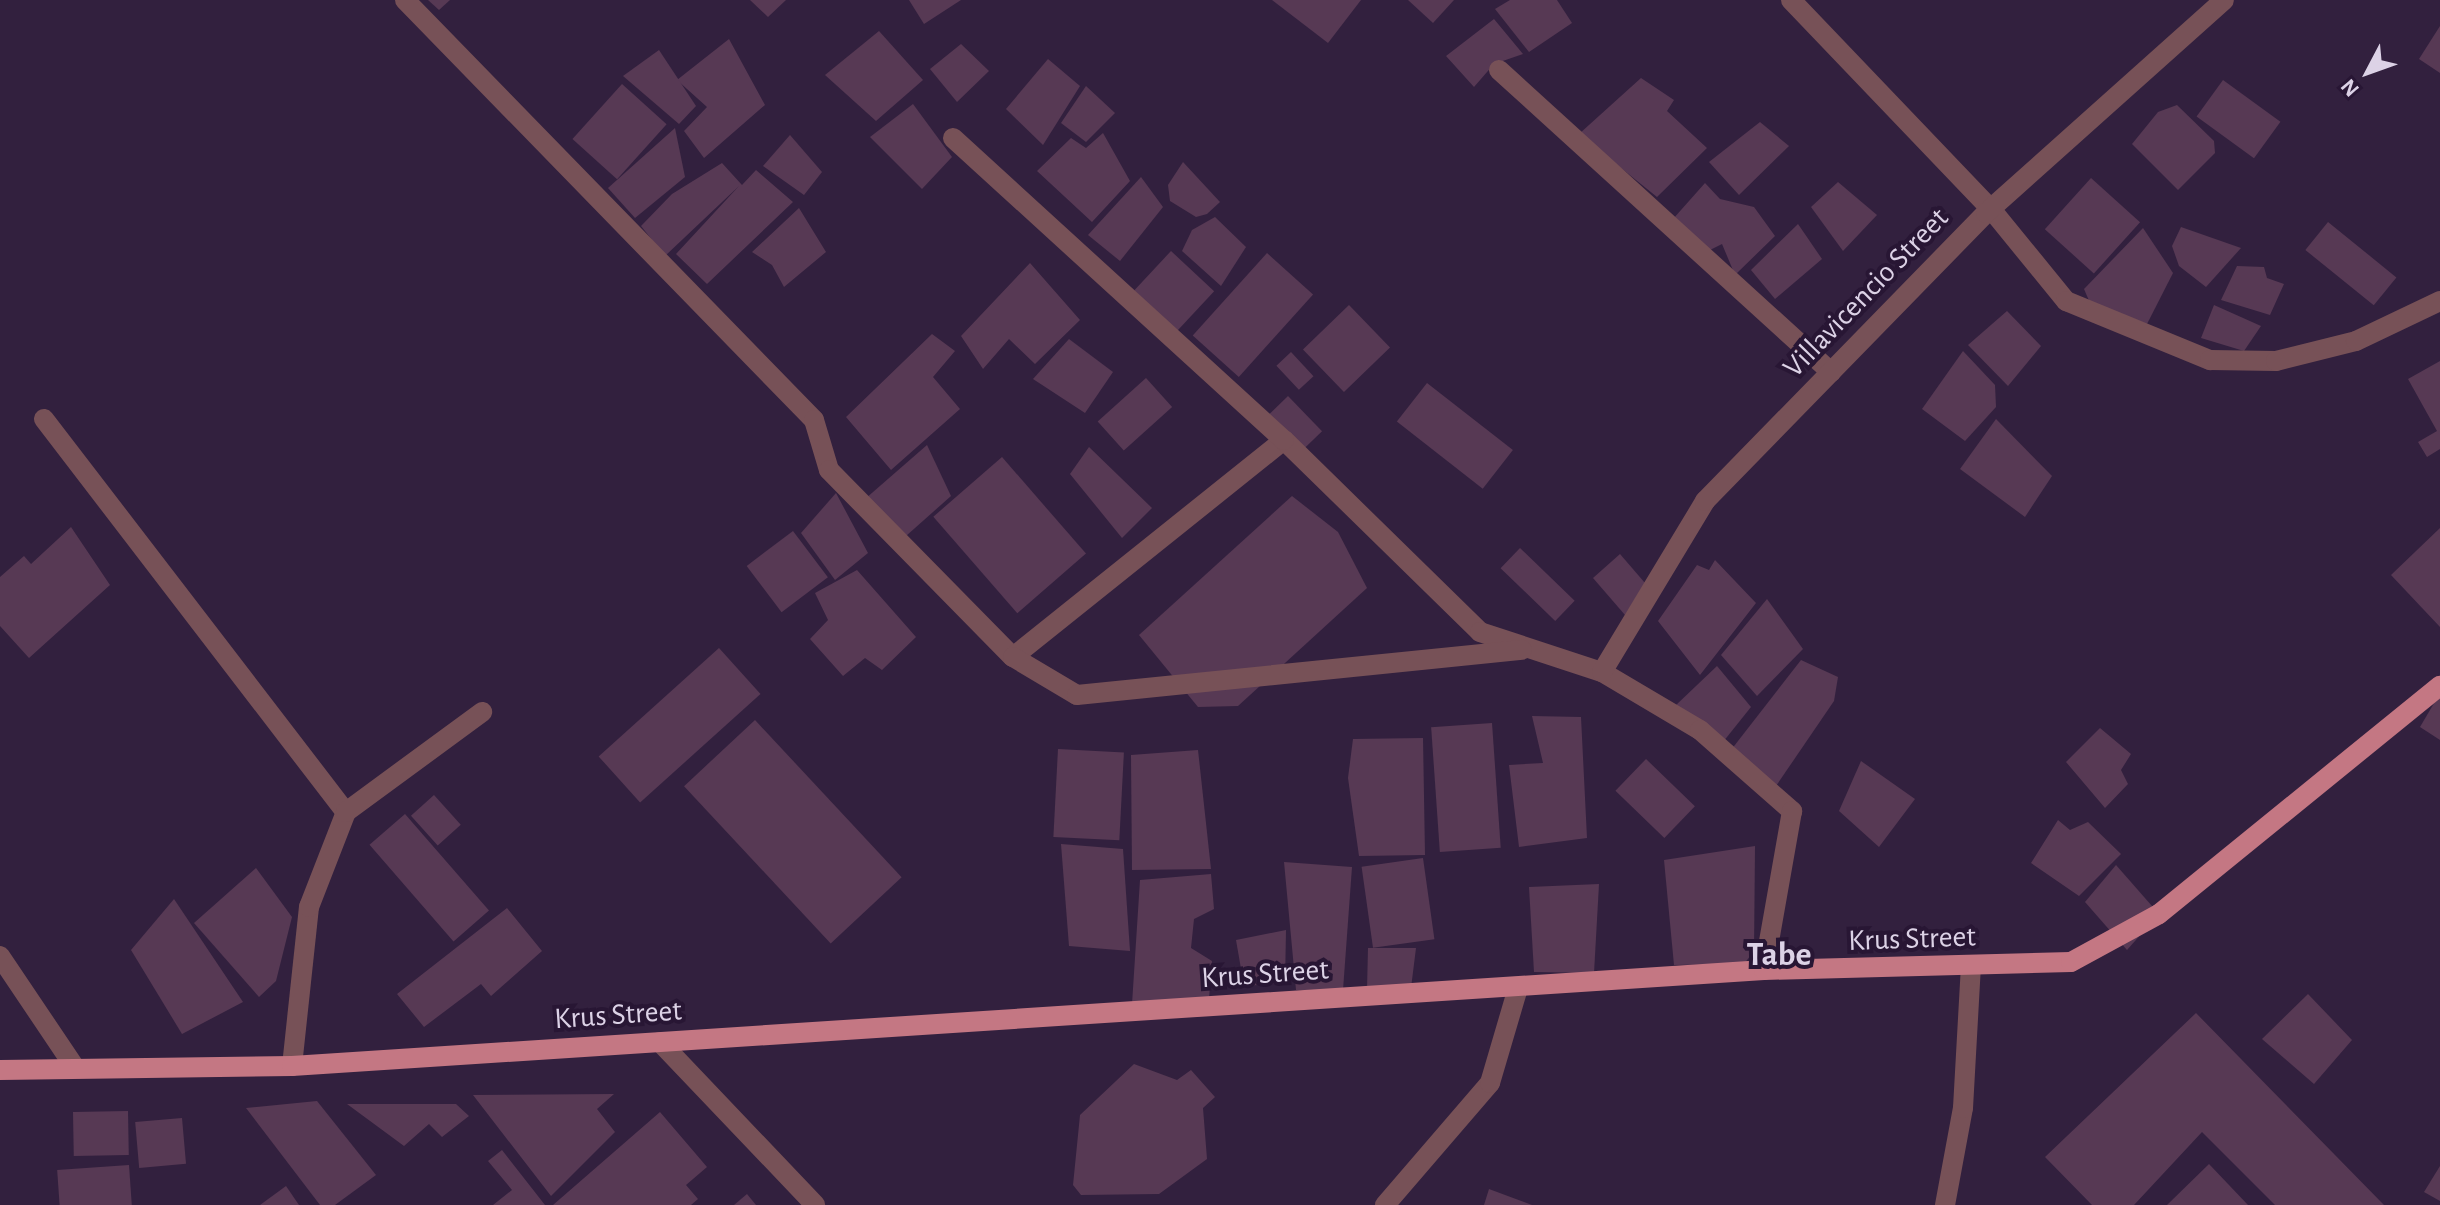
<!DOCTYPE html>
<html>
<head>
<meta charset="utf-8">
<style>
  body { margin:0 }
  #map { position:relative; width:2440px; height:1205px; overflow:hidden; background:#32203e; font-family:"Alegreya Sans",sans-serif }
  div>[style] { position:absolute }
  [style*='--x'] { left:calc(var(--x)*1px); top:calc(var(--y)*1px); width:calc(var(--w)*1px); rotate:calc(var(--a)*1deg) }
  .building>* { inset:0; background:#573954; transform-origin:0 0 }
  .minor>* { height:20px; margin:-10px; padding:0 10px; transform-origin:10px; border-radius:10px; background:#775157 }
  .major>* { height:20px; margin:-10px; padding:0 10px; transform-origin:10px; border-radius:10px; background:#c47783 }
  span { translate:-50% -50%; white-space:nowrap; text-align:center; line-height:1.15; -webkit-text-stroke:8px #281634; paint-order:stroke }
  .street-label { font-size:30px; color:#dcd2e6 }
  .quarter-label { font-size:34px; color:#dcd2e6; font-weight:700 }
  .north { position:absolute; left:2328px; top:32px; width:80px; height:80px; -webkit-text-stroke:6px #281634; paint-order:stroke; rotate:229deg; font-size:22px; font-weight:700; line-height:32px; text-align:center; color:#dcd2e6 }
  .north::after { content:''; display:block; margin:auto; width:28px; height:36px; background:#dcd2e6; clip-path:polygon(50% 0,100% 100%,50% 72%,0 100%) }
</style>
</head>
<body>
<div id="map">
  <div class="building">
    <i style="clip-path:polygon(428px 0,450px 0,439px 10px)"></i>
    <i style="clip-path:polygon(750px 0,786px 0,768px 17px)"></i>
    <i style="clip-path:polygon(909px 0,961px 0,924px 24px)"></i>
    <i style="clip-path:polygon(1272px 0,1361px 0,1328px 43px)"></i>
    <i style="clip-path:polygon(1408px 0,1454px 0,1433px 23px)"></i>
    <i style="clip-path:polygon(1510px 0,1557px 0,1572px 23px,1529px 52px,1495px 9px)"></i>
    <i style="clip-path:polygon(1494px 19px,1523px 54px,1494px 64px,1474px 87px,1446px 56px)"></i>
    <i style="clip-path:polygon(2440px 26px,2440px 73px,2419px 59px)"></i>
    <i style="clip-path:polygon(879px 31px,923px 80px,876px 121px,825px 75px)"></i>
    <i style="clip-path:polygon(729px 39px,765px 105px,704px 158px,684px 131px,707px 107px,677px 80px)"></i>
    <i style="clip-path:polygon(961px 44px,989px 71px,957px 102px,930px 69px)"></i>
    <i style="clip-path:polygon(659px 50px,696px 106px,679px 124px,623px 76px)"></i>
    <i style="clip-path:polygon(1048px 59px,1080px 86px,1043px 145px,1006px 109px)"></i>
    <i style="clip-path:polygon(1641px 78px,1674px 100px,1667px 111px,1707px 148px,1657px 197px,1579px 134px)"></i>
    <i style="left:2223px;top:80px;width:71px;height:45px;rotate:36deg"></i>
    <i style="left:622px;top:84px;width:60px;height:74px;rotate:42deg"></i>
    <i style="clip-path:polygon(1086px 86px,1115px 113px,1086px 142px,1061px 123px)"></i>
    <i style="clip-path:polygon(913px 104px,952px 157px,922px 189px,870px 137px)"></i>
    <i style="clip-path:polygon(2177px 105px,2214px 141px,2215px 153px,2178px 190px,2132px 144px,2158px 112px)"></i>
    <i style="clip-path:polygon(1760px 122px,1789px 146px,1739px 195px,1709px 162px)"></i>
    <i style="clip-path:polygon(675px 128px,685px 177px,635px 218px,608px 188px)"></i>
    <i style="clip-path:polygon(1103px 133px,1130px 181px,1092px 222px,1037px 171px,1071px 138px,1086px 148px)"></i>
    <i style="clip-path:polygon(790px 135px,822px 172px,804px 195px,763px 166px)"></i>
    <i style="clip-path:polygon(1183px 162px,1220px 202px,1207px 214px,1196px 217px,1170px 201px,1168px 185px)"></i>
    <i style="clip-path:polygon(722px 163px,742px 185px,756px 170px,793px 202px,707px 284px,676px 254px,739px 186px,665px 256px,641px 226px,672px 194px)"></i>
    <i style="clip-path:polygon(1141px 177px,1163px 207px,1120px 261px,1088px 235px)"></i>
    <i style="left:2091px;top:178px;width:66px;height:69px;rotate:42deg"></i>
    <i style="clip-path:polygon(1838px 182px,1877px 215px,1843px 251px,1811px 207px)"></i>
    <i style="clip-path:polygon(1705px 183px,1720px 199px,1754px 207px,1775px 236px,1735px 275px,1722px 244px,1706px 252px,1673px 219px)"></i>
    <i style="clip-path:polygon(799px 208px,826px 252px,784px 287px,772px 265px,752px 252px)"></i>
    <i style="clip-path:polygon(1215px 217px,1246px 247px,1221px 286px,1182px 251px,1192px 230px)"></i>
    <i style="left:2328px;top:222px;width:88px;height:36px;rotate:39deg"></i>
    <i style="clip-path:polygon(1798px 224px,1822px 259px,1775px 299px,1751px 270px)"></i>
    <i style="clip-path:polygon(2181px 227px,2241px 248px,2206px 287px,2179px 266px,2172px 246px)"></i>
    <i style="clip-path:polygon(2143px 228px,2173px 273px,2147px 324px,2090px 303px,2084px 289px)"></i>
    <i style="left:1171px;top:251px;width:59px;height:54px;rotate:43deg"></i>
    <i style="left:1267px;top:253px;width:62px;height:111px;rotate:42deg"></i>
    <i style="clip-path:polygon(1030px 263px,1080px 320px,1035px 364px,1009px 339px,983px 369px,961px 336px)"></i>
    <i style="clip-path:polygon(2237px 266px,2264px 267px,2267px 278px,2284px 284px,2270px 315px,2221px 300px)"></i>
    <i style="left:1349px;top:305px;width:59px;height:64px;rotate:46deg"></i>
    <i style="clip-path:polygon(2214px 305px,2261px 326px,2244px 351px,2201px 338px)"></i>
    <i style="clip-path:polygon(2007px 311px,2041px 346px,2008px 386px,1968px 345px)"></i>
    <i style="clip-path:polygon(932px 334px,955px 351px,933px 377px,960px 409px,891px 470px,846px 417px)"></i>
    <i style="clip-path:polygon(1069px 339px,1113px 372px,1085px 413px,1033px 379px)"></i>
    <i style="clip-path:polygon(1963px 351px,1995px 385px,1996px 407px,1965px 441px,1922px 409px)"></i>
    <i style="left:1291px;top:352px;width:33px;height:20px;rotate:47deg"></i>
    <i style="clip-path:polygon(2440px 361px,2440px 449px,2427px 457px,2418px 442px,2437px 431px,2408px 379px)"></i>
    <i style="left:1146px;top:378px;width:39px;height:65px;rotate:48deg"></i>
    <i style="left:1427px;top:383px;width:109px;height:49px;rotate:38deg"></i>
    <i style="left:1288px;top:396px;width:49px;height:27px;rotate:46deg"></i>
    <i style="clip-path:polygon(1996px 419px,2052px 476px,2025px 517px,1960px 469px)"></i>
    <i style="clip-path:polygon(927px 445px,951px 496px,906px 536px,865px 499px)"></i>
    <i style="clip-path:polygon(1089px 447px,1152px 508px,1122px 538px,1070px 474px)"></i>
    <i style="left:1002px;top:457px;width:128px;height:91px;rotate:49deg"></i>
    <i style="clip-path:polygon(836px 493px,868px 553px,835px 580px,801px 533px)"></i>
    <i style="clip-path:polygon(1292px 496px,1338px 532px,1367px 588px,1238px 706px,1198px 707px,1139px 635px)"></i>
    <i style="clip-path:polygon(71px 527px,110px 585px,29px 658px,0 626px,0 577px,24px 556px,31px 564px)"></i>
    <i style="clip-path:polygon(2440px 528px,2440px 627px,2391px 575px)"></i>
    <i style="left:793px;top:531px;width:58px;height:58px;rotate:53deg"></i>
    <i style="left:1520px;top:548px;width:76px;height:28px;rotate:44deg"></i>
    <i style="clip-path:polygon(1620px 554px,1645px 583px,1625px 615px,1593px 578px)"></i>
    <i style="clip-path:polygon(1715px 560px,1756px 603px,1700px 675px,1658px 621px,1697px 565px,1709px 570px)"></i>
    <i style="clip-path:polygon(857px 570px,916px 637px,882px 670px,865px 658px,843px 676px,810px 639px,828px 620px,815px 593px)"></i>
    <i style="clip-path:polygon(1767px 599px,1803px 649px,1757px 696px,1721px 655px)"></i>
    <i style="left:719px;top:648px;width:62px;height:162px;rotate:48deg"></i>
    <i style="clip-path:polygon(1801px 660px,1838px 677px,1834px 701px,1776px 786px,1731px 750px)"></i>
    <i style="clip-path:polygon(1717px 666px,1751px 707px,1723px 742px,1675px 706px)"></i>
    <i style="clip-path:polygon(2440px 693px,2440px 740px,2420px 727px)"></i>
    <i style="clip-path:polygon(1532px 716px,1581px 717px,1587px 838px,1519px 847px,1509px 765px,1543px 763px)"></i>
    <i style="left:755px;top:720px;width:215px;height:97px;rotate:47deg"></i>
    <i style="left:1492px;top:723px;width:125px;height:61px;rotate:86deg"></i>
    <i style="clip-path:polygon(2100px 728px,2131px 754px,2121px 770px,2128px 784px,2105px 808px,2066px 762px)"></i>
    <i style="clip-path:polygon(1423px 738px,1425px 855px,1359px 856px,1348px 778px,1353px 739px)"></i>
    <i style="left:1058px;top:749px;width:66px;height:88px;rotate:3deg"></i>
    <i style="clip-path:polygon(1198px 750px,1211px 869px,1132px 870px,1131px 755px)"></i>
    <i style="left:1646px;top:759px;width:68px;height:44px;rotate:44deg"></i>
    <i style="clip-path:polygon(1861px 761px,1915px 799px,1879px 847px,1839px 811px)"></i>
    <i style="left:434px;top:795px;width:40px;height:31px;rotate:48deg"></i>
    <i style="left:405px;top:814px;width:128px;height:47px;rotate:49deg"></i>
    <i style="clip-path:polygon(2058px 820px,2070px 830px,2088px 822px,2121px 854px,2079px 896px,2031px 863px)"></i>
    <i style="clip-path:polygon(1061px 844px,1123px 849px,1130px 951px,1069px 946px)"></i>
    <i style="clip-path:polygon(1755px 846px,1754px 951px,1744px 964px,1674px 965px,1664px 860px)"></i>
    <i style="left:1423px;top:858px;width:82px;height:62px;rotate:82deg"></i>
    <i style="clip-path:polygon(1284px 862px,1352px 867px,1343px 990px,1296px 990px)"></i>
    <i style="clip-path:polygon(2116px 865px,2159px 914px,2127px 950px,2085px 902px)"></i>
    <i style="clip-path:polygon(256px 868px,292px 917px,276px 981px,259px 997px,194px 923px)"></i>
    <i style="clip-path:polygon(1211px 874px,1214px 909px,1194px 919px,1191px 948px,1212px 961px,1209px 999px,1132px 1004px,1140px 880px)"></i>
    <i style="clip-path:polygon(1599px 884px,1594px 973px,1534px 972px,1529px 887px)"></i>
    <i style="clip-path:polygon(174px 899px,243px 1002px,182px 1034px,131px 950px)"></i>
    <i style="clip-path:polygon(507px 908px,542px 951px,491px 996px,481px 984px,424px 1027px,397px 994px)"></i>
    <i style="clip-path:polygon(1286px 930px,1285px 983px,1244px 986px,1236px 940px)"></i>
    <i style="clip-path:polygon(1368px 948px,1416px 948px,1411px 988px,1367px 990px)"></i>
    <i style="clip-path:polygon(2308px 994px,2352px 1040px,2314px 1084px,2262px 1039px)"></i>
    <i style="clip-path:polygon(2196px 1013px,2384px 1205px,2275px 1205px,2202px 1132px,2134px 1205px,2092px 1205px,2045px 1157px)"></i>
    <i style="clip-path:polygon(1134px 1064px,1177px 1080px,1191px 1070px,1215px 1097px,1203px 1108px,1207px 1159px,1159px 1194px,1081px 1195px,1073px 1185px,1080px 1115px)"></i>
    <i style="clip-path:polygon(614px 1094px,597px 1109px,615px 1132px,551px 1196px,473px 1095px)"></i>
    <i style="clip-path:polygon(317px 1101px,376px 1175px,335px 1205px,320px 1205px,246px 1108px)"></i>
    <i style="clip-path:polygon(347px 1104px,456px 1104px,469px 1116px,442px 1137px,429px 1124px,404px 1146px)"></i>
    <i style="left:128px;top:1111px;width:44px;height:55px;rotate:89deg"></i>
    <i style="clip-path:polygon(660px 1112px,707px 1167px,686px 1185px,698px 1199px,691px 1205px,553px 1205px)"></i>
    <i style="left:182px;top:1118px;width:46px;height:47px;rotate:85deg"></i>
    <i style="clip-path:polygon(502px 1150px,545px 1205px,493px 1205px,512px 1190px,488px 1161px)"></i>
    <i style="clip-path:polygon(2209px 1164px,2248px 1205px,2167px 1205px)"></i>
    <i style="left:129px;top:1165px;width:40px;height:72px;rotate:86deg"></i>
    <i style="clip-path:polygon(2440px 1166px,2440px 1201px,2424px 1192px)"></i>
    <i style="clip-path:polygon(286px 1186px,299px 1205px,260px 1205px)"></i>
    <i style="clip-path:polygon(1489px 1189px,1532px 1205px,1484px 1205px)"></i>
    <i style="clip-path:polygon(747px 1194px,756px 1205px,734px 1205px)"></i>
  </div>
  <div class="minor">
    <i style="--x:405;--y:0;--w:586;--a:45.76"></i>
    <i style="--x:814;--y:420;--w:52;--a:73.3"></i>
    <i style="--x:829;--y:470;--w:262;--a:45.5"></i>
    <i style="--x:1013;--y:657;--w:347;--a:-38.7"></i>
    <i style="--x:1284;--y:440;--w:274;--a:44.4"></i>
    <i style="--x:1480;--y:632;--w:128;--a:18.2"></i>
    <i style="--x:1602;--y:672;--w:114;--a:30.6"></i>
    <i style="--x:1700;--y:730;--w:123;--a:41.4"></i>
    <i style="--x:1792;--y:811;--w:161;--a:100"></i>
    <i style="--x:1791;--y:0;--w:289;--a:46.3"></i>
    <i style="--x:1991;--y:209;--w:119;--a:50.8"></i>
    <i style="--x:2066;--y:301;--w:156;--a:22.3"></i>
    <i style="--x:2210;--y:360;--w:66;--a:0.9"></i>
    <i style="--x:2276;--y:361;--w:82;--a:-14"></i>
    <i style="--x:2356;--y:341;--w:93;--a:-25.5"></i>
    <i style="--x:1499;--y:70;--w:449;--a:42.3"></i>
    <i style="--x:953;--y:138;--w:448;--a:42.4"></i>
    <i style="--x:44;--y:419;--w:496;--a:52.5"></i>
    <i style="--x:1013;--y:657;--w:74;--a:30.7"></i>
    <i style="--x:1077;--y:695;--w:447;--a:-5.8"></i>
    <i style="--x:1602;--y:672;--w:200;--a:-58.9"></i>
    <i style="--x:1705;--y:501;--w:402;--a:-45.7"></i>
    <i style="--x:1986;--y:213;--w:319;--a:-41.8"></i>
    <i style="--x:0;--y:956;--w:133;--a:56.1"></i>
    <i style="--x:660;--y:1042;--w:225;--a:46.4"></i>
    <i style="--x:292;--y:1066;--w:160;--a:-83.9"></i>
    <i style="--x:309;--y:907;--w:102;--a:-68.7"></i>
    <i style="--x:346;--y:812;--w:169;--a:-36.3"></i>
    <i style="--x:1385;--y:1205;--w:161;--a:-49.3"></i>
    <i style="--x:1490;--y:1083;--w:99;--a:-73.6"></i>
    <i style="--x:1945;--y:1205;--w:99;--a:-79.5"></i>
    <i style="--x:1963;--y:1108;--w:141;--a:-86.8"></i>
  </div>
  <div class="major">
    <i style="--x:0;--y:1070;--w:292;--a:-0.8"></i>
    <i style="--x:292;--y:1066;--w:1475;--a:-3.73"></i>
    <i style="--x:1764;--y:970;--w:307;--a:-1.5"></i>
    <i style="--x:2071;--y:962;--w:100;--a:-28.6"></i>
    <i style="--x:2159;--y:914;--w:362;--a:-39.1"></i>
  </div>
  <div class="street-label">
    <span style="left:1866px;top:293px;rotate:-46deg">Villavicencio Street</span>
    <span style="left:1912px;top:939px;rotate:-2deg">Krus Street</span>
    <span style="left:1265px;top:974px;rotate:-4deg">Krus Street</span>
    <span style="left:618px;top:1015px;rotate:-4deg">Krus Street</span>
  </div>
  <div class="quarter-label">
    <span style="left:1779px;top:956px">Tabe</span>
  </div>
  <div class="north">N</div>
</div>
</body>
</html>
